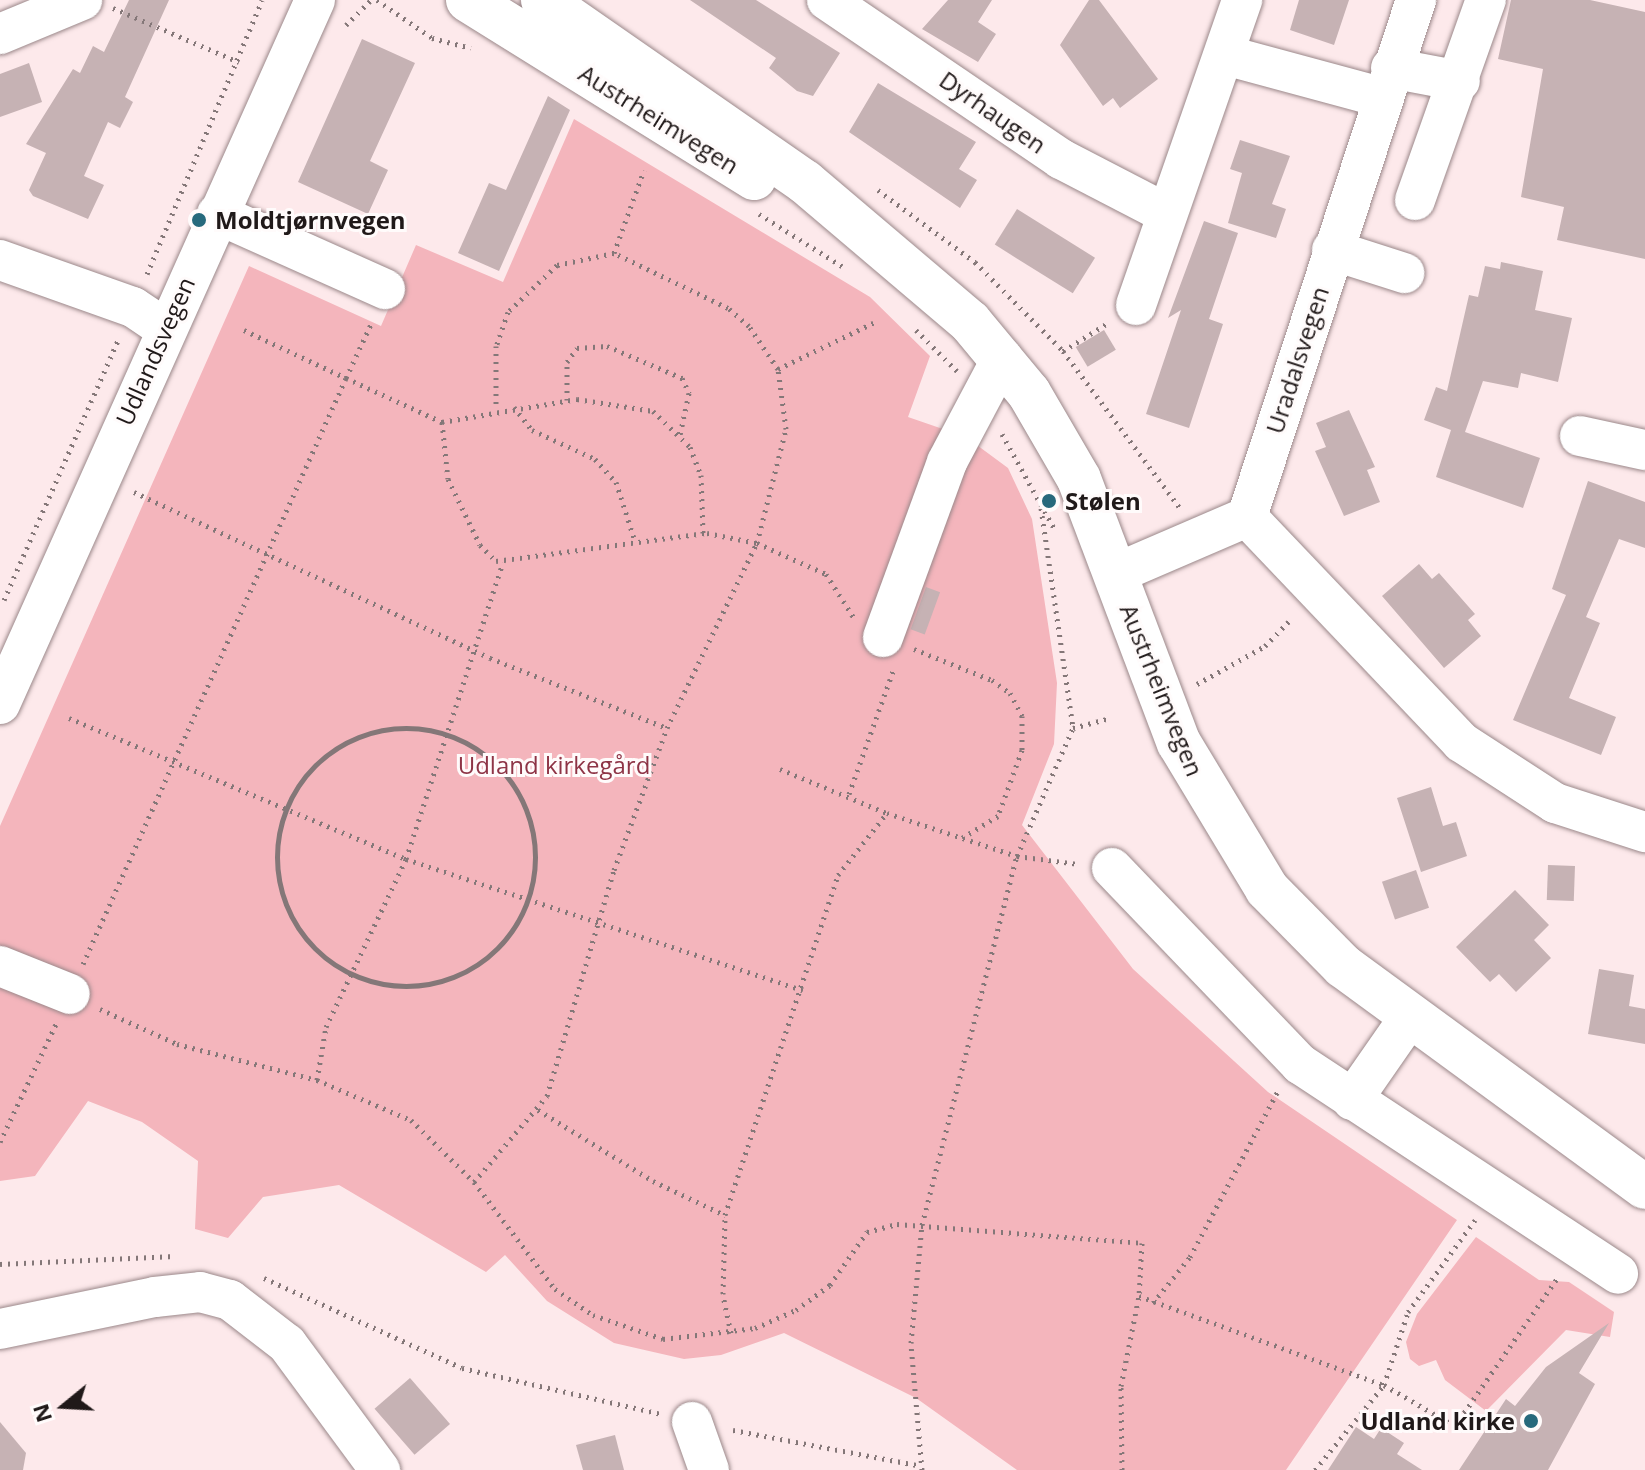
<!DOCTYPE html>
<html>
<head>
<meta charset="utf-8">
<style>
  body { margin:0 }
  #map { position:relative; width:1645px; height:1470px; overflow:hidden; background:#fde9eb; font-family:"Open Sans",sans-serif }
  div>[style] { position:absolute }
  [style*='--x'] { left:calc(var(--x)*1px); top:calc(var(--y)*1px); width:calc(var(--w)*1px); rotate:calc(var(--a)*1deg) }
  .green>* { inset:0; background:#f4b5bc }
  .building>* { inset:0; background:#c6b2b4; transform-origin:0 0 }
  .path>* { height:5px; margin-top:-2.5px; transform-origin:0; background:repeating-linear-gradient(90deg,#847778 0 2px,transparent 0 8px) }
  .path>.ring { margin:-2.5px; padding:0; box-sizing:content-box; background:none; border:5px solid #847778; border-radius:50% }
  .roads { filter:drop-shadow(0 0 2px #9b888a) drop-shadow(0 0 2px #9b888a) }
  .minor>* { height:40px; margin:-20px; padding:0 20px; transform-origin:20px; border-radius:20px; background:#fff }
  .major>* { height:44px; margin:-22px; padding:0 22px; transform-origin:22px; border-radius:22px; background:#fff }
  .dots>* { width:22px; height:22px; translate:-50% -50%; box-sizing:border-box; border:4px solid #fffbfb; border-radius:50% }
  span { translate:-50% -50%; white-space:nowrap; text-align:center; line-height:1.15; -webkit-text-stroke:6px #fffbfb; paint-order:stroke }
  .street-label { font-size:24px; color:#201919 }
  .poi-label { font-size:24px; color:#201919; font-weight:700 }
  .left { translate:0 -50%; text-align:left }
  .right { translate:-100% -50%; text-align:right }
  .park-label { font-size:24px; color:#8e3446 }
  .north { position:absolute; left:24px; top:1366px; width:80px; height:80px; -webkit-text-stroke:6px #fffbfb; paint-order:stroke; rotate:252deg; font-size:22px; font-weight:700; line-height:32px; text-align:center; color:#201919 }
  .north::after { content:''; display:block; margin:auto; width:28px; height:36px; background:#201919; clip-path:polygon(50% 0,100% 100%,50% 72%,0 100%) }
</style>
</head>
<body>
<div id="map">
  <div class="green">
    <i style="clip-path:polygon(574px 119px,870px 297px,930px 356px,908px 417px,966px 437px,1008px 468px,1032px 519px,1057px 683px,1054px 744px,1022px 825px,1133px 969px,1268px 1092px,1457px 1220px,1286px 1470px,1017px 1470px,916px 1398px,784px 1333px,721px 1355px,684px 1359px,614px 1343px,547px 1301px,505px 1255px,486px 1272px,339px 1185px,263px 1197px,228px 1238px,195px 1229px,198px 1161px,142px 1122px,88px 1101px,35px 1176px,0 1181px,0 826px,249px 266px,381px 326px,416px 245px,503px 282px)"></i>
    <i style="clip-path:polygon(1476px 1237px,1539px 1280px,1569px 1282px,1614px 1312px,1610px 1337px,1566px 1330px,1486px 1411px,1445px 1380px,1436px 1360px,1419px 1366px,1410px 1359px,1406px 1342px,1417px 1314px)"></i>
  </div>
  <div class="building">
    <i style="clip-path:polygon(129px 0,169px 0,125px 97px,133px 102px,120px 128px,108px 122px,84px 176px,104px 185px,88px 219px,33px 196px,29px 190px,46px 153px,26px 144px,73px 69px,80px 73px,93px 46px,104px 52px)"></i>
    <i style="clip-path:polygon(690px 0,756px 0,840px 53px,813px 96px,797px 91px,769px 68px,776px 58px)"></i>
    <i style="clip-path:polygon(948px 0,992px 0,978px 22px,996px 34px,978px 62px,922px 29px)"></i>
    <i style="clip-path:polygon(1089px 0,1099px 0,1158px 79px,1120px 108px,1113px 98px,1103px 106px,1060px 45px)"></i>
    <i style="clip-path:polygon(1299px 0,1349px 0,1334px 45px,1290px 30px)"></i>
    <i style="clip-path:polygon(1511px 0,1590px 0,1645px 12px,1645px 259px,1557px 240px,1564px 207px,1521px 197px,1543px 69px,1498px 59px)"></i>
    <i style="clip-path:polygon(362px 39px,415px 63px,370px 161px,388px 170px,368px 214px,298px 182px)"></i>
    <i style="clip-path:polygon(29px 63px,42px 102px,0 117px,0 74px)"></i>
    <i style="clip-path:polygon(878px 83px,976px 142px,959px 169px,977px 180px,960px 208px,849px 132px)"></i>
    <i style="clip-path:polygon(548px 96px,570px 110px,499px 271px,458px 253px,489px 183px,506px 190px)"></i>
    <i style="clip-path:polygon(1240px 140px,1290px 156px,1272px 204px,1286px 209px,1276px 238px,1228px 223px,1242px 173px,1230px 169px)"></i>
    <i style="left:1017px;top:209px;width:92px;height:42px;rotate:32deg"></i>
    <i style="clip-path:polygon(1204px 221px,1238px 233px,1209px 319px,1223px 324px,1189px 428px,1146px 414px,1181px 310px,1168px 318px)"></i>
    <i style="clip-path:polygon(1501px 262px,1543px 271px,1535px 310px,1572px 318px,1558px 382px,1521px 373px,1518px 388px,1483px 381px,1465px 432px,1540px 458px,1523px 508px,1436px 477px,1451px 430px,1424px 420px,1436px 387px,1447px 391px,1469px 295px,1478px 297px,1485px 266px,1500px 269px)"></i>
    <i style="left:1104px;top:330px;width:23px;height:33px;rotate:59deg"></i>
    <i style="clip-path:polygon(1349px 410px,1375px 467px,1367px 470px,1380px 502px,1344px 516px,1315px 451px,1326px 447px,1316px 423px)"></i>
    <i style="clip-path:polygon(1588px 481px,1645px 502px,1645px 548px,1619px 539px,1586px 617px,1600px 623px,1569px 698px,1616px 717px,1601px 755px,1513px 720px,1566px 595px,1552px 589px)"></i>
    <i style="clip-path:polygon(1419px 564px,1432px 579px,1439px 573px,1475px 614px,1468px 620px,1481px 636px,1444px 668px,1382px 596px)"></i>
    <i style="left:926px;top:587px;width:15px;height:45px;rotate:20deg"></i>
    <i style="clip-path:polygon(1431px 787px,1443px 826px,1456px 822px,1467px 856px,1421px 872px,1397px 798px)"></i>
    <i style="left:1548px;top:865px;width:27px;height:35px;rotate:2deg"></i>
    <i style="left:1416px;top:870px;width:40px;height:36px;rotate:71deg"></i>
    <i style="clip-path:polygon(1515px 890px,1549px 925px,1534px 940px,1551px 958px,1516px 992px,1499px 974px,1490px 982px,1456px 947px)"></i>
    <i style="clip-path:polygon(1599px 969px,1634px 975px,1629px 1006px,1645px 1009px,1645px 1044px,1588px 1034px)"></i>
    <i style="clip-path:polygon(1609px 1323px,1579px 1373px,1595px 1384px,1548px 1470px,1459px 1470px,1506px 1399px,1515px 1406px,1546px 1367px)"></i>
    <i style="left:410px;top:1378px;width:61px;height:47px;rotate:49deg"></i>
    <i style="clip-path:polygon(0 1422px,26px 1453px,23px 1470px,0 1470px)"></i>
    <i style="clip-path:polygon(1356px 1427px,1374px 1439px,1381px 1428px,1404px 1443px,1397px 1454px,1422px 1470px,1328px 1470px)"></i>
    <i style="clip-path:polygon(615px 1435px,624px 1470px,583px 1470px,576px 1445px)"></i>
  </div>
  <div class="path">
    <i style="--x:377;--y:0;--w:67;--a:34.6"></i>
    <i style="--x:432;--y:38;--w:40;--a:14.4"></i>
    <i style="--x:113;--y:8;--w:137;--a:23.2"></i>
    <i style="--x:346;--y:25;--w:35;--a:-45"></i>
    <i style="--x:878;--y:190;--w:121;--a:36.6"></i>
    <i style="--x:975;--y:262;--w:125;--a:45.3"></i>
    <i style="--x:1063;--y:351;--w:196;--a:53.3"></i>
    <i style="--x:759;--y:214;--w:98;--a:32.1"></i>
    <i style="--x:614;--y:253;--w:88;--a:-70.1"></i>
    <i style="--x:147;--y:274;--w:297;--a:-67.2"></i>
    <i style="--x:244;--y:330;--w:113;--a:25.2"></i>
    <i style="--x:346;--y:378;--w:62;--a:-65.1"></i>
    <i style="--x:916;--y:330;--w:58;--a:45"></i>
    <i style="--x:1063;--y:351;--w:53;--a:-31.9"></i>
    <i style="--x:778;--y:369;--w:106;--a:-25.8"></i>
    <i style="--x:567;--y:400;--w:38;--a:-90"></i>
    <i style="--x:567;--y:362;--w:17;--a:-54"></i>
    <i style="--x:577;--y:348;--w:30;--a:-4"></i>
    <i style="--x:607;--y:346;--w:82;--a:23.1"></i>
    <i style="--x:682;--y:378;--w:17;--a:65"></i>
    <i style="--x:689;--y:393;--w:43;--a:102.1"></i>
    <i style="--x:514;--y:407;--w:29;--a:52"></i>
    <i style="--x:532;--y:430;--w:69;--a:24.7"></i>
    <i style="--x:595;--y:459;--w:31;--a:48"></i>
    <i style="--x:616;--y:482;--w:59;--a:72.2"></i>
    <i style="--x:442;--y:422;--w:137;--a:-9.7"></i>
    <i style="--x:577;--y:399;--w:77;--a:9"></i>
    <i style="--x:653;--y:411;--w:52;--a:44.2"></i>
    <i style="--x:690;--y:447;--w:30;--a:69"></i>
    <i style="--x:701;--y:475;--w:58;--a:88"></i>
    <i style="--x:1002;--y:434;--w:110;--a:61.1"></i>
    <i style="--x:134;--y:492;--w:393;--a:25"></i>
    <i style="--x:490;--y:658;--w:190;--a:21.6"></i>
    <i style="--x:1041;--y:508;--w:222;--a:81.7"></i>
    <i style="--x:4;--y:600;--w:286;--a:-66.3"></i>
    <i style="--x:914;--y:649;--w:84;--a:21.7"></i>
    <i style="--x:992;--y:680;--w:22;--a:36"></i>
    <i style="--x:1010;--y:693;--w:26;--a:62"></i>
    <i style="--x:1022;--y:716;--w:34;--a:90"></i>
    <i style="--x:1022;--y:750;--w:70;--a:110"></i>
    <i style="--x:998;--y:816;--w:42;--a:148.6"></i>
    <i style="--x:1197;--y:684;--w:78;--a:-29.2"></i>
    <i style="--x:1265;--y:646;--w:40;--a:-46"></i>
    <i style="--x:69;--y:718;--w:365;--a:22.7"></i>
    <i style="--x:406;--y:859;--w:418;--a:18.3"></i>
    <i class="ring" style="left:277px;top:728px;width:253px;height:253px"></i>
    <i style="--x:780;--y:769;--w:116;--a:22.4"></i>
    <i style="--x:849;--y:794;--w:134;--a:-70.3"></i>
    <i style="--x:83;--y:964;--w:642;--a:-65.83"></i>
    <i style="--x:346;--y:378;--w:106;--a:24.6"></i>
    <i style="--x:442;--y:422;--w:57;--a:84"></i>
    <i style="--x:448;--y:479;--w:73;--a:64.1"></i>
    <i style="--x:480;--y:545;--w:23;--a:45"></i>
    <i style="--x:496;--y:561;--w:213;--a:-7.6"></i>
    <i style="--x:707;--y:533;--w:51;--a:11.3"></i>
    <i style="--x:757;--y:543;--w:76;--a:24.2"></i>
    <i style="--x:826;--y:574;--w:52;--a:57.5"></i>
    <i style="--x:100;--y:1009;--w:85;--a:24.4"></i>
    <i style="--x:177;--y:1044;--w:145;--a:14.4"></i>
    <i style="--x:317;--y:1080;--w:102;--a:23.1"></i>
    <i style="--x:411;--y:1120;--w:88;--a:44.5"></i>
    <i style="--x:474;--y:1182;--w:134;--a:52.9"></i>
    <i style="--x:555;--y:1289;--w:46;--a:34.4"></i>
    <i style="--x:593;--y:1315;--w:74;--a:18.9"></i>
    <i style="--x:663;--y:1339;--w:93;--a:-6.8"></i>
    <i style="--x:755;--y:1328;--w:45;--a:-23.7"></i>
    <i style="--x:796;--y:1310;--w:42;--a:-36.3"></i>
    <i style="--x:830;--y:1285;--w:65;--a:-55.1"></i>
    <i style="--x:867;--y:1232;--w:31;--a:-15"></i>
    <i style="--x:897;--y:1224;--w:246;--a:4.4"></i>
    <i style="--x:1142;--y:1243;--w:53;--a:93.2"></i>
    <i style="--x:1139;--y:1296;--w:261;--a:20"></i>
    <i style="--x:1384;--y:1385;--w:82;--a:30"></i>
    <i style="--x:1455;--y:1426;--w:181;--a:-55.3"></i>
    <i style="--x:317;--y:1080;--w:54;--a:-80.4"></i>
    <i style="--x:326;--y:1027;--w:186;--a:-64.5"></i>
    <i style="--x:406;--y:859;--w:312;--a:-71.9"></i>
    <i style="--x:538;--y:1110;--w:135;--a:31.7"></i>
    <i style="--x:653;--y:1181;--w:80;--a:25.3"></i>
    <i style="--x:0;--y:1142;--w:131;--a:-64.6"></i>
    <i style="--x:474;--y:1182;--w:113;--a:-49.7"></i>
    <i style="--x:547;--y:1096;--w:236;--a:-73.5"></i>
    <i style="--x:614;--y:870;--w:152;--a:-69.5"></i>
    <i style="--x:667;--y:728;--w:206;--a:-64.1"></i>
    <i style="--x:757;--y:543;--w:118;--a:-75.7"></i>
    <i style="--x:786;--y:429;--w:61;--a:-97.6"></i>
    <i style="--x:778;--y:369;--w:52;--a:-124"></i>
    <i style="--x:749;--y:326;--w:28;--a:-139"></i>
    <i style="--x:728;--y:308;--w:127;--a:-154.2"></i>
    <i style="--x:614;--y:253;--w:58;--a:168.1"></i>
    <i style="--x:557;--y:265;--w:68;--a:136.2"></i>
    <i style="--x:508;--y:312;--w:36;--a:109"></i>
    <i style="--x:496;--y:346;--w:62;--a:90"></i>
    <i style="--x:0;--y:1264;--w:175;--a:-2.6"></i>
    <i style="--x:264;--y:1278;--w:217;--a:24.4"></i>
    <i style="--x:462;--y:1368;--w:204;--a:13"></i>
    <i style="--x:1153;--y:1303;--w:59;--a:-51.2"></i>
    <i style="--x:1190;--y:1257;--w:190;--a:-62.1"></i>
    <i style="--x:731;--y:1333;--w:40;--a:-102"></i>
    <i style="--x:723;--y:1294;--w:79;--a:-88.5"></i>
    <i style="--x:725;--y:1215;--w:358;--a:-71.6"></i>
    <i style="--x:838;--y:875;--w:79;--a:-51.7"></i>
    <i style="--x:887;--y:813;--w:137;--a:18.3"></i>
    <i style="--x:1017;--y:856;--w:63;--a:7.4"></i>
    <i style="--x:733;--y:1430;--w:191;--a:10.8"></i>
    <i style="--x:922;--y:1470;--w:127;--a:-95"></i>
    <i style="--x:911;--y:1343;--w:119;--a:-84.7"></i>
    <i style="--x:922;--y:1225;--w:381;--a:-75.6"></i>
    <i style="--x:1017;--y:856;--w:140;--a:-66.4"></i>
    <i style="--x:1073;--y:728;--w:38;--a:-15"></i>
    <i style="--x:1122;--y:1470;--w:84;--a:-90.7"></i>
    <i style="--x:1121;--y:1386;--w:92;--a:-78.7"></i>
    <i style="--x:1315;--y:1470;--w:109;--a:-50.9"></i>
    <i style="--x:1384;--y:1385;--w:77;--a:-71.8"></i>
    <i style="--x:1408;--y:1312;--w:114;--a:-53.9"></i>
  </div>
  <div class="roads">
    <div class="minor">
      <i style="--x:827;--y:0;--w:283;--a:34.2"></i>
      <i style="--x:1061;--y:159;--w:117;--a:27.4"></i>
      <i style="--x:0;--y:34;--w:89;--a:-22.5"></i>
      <i style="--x:1225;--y:55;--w:162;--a:15.1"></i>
      <i style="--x:1391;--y:68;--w:70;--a:10.7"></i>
      <i style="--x:1415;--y:200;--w:212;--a:-70.5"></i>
      <i style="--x:217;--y:214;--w:184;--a:24.1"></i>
      <i style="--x:1332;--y:250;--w:76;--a:17.7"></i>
      <i style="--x:0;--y:260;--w:141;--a:19.5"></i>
      <i style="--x:133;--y:307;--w:37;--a:34"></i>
      <i style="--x:1136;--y:305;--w:323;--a:-70.8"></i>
      <i style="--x:1580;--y:436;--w:66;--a:12.2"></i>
      <i style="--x:1247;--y:517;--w:311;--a:46.4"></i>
      <i style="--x:1461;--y:742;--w:112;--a:33"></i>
      <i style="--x:1555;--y:803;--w:95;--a:17.9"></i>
      <i style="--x:1117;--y:573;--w:142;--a:-23.3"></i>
      <i style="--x:1247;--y:517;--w:544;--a:-71.9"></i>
      <i style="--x:883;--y:637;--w:186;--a:-69.9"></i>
      <i style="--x:947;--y:462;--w:118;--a:-62.1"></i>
      <i style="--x:0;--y:704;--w:771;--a:-65.89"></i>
      <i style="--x:1112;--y:868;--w:272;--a:46.2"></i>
      <i style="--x:1300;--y:1064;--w:381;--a:33.4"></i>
      <i style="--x:0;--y:966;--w:75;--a:21.8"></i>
      <i style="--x:1352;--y:1100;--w:100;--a:-55.2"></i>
      <i style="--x:0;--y:1329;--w:158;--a:-11.7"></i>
      <i style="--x:155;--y:1297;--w:45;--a:-6.3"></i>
      <i style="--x:200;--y:1292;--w:31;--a:15"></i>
      <i style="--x:230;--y:1300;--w:72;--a:37.7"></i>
      <i style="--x:287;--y:1344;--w:157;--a:53.6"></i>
      <i style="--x:692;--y:1422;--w:51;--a:70.5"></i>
    </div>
    <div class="major">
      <i style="--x:468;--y:0;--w:337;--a:31.9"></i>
      <i style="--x:543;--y:0;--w:319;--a:34.8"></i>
      <i style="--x:805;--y:182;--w:216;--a:40.3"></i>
      <i style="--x:970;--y:322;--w:92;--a:50.3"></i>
      <i style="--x:1029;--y:393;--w:99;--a:59.8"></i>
      <i style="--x:1079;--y:479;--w:282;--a:69.3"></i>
      <i style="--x:1179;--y:743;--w:170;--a:58.9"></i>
      <i style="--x:1267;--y:889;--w:108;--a:45.4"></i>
      <i style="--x:1343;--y:966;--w:374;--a:36.2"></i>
    </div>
  </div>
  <div class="dots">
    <i style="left:199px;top:220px;background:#27697c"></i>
    <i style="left:1049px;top:501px;background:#27697c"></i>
    <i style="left:1531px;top:1421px;background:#27697c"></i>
  </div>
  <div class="street-label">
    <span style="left:993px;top:112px;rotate:35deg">Dyrhaugen</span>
    <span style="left:659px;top:119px;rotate:32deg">Austrheimvegen</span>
    <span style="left:155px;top:351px;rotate:-66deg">Udlandsvegen</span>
    <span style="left:1297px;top:360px;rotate:-72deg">Uradalsvegen</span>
    <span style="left:1162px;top:690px;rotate:68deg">Austrheimvegen</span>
  </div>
  <div class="poi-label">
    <span class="left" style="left:215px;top:220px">Moldtjørnvegen</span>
    <span class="left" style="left:1065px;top:501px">Stølen</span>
    <span class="right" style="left:1515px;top:1421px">Udland kirke</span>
  </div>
  <div class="park-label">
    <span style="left:554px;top:765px">Udland kirkegård</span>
  </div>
  <div class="north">N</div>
</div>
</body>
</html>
